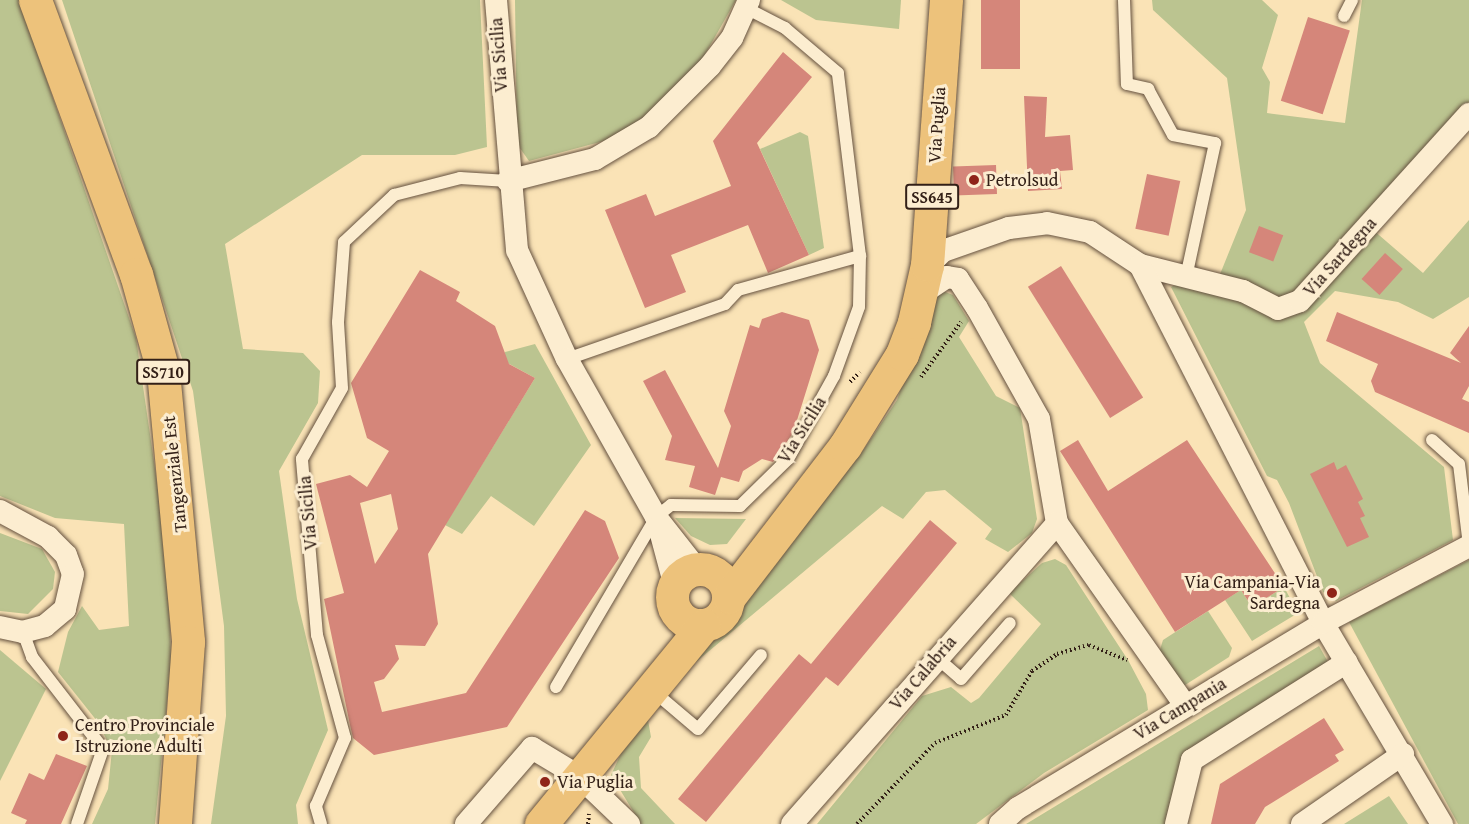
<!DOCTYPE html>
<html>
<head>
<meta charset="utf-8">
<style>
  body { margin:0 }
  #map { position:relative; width:1469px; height:824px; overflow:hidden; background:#fae3b6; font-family:"Gentium Book Plus",serif }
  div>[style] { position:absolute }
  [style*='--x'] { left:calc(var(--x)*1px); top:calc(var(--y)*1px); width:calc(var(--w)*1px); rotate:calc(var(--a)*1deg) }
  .green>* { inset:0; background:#bbc490 }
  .building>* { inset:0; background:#d5867a; transform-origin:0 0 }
  .path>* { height:4px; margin-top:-2px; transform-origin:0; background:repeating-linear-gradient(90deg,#332017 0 1.5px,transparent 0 4.5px) }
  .roads { filter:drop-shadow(0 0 2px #65513f) drop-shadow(0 0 2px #65513f) }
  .service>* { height:12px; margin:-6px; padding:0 6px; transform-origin:6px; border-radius:6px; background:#fcedd0 }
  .minor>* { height:22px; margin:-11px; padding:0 11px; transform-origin:11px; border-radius:11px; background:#fcedd0 }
  .primary>* { height:33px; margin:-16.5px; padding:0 16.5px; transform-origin:16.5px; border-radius:16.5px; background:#edc27b }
  .primary>.ring { margin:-16.5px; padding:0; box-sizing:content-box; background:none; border:33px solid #edc27b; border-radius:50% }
  .dots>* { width:16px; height:16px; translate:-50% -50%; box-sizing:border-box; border:3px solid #fcedd0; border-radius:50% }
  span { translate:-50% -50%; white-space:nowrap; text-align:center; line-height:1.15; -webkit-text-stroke:6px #fcedd0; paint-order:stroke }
  .shield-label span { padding:2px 4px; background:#fcedd0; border:2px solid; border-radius:4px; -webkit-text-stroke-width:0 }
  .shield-label { font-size:16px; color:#332017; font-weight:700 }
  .street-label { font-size:18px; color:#332017 }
  .poi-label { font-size:18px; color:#332017 }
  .left { translate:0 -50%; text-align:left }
  .right { translate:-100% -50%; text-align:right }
</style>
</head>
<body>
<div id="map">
  <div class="green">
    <i style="clip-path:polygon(0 0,19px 0,136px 338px,168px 558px,171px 663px,155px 824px,92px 824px,108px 789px,112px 750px,97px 721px,58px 672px,68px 632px,82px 606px,99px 630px,129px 626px,124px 524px,55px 518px,0 496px)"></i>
    <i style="clip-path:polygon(62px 0,480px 0,487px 147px,455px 155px,362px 155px,225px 244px,243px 349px,303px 353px,320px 371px,318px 403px,279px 471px,297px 599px,328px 730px,296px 805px,298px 824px,211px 824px,226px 716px,224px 626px,193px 391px)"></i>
    <i style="clip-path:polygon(515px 0,736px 0,699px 65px,653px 111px,615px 138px,529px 161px,517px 144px)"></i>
    <i style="clip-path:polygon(781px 0,901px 0,899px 29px,816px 20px)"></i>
    <i style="clip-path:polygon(1152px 0,1262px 0,1278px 15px,1262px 68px,1270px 82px,1267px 113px,1345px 123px,1362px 0,1469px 0,1469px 119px,1372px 229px,1423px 273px,1469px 220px,1469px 297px,1433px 319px,1398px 302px,1335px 291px,1304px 322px,1320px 363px,1444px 467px,1453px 540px,1336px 601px,1323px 592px,1289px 503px,1277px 480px,1267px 476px,1171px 287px,1179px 283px,1212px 294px,1246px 210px,1227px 78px,1153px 10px)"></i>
    <i style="clip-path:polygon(800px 132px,808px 136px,824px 248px,809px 255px,760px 149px)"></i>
    <i style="clip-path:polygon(943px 291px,953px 295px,969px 321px,959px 337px,996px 396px,1020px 408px,1037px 519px,1032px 533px,1008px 552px,985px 539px,992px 529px,945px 490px,926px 492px,903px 519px,882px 506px,690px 667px,862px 452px,897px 400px,933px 295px)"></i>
    <i style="clip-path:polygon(535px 344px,591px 445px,534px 526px,491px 496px,462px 534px,445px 525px,535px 378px,500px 359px,505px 352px)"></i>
    <i style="clip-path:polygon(675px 518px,746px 519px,727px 544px,710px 545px,691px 536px)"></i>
    <i style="clip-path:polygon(0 533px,42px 549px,55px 572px,53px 589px,28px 614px,0 611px)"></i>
    <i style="clip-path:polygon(1055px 559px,1066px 565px,1128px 660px,1146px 694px,1148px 710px,1044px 773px,976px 824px,817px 824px,922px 696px,951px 687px,971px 703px,979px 698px,1041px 624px,1009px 593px,1042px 563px)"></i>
    <i style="clip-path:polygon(1469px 560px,1469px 824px,1458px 824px,1349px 622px)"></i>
    <i style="clip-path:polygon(1284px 587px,1298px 613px,1252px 641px,1225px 600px,1241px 590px,1252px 607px)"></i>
    <i style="clip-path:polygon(1208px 611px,1232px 648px,1229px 657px,1182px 687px,1159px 653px,1163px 640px)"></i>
    <i style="clip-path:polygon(1319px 646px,1328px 662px,1183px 756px,1168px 824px,1026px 824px)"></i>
    <i style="clip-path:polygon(0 650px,46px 689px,0 781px)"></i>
    <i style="clip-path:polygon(648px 720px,651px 737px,639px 757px,641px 788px,675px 824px,641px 824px,611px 775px,624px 747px)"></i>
    <i style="clip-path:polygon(1389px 796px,1408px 824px,1344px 824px)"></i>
  </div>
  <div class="building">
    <i style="left:981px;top:0;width:39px;height:69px"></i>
    <i style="left:1308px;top:17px;width:44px;height:88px;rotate:18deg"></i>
    <i style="clip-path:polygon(783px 52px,812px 77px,757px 143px,809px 255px,768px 273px,748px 225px,671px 255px,686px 292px,645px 308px,605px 210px,646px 194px,655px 216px,731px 186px,713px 141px)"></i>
    <i style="clip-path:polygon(1024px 96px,1047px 97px,1045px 137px,1070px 135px,1073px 170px,1060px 171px,1062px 189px,1028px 191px)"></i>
    <i style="left:996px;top:165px;width:29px;height:43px;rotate:88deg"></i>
    <i style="left:1147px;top:174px;width:34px;height:56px;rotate:12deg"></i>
    <i style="left:1259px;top:226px;width:26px;height:28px;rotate:21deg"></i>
    <i style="left:1385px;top:253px;width:24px;height:35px;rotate:42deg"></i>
    <i style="left:1061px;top:266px;width:155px;height:39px;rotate:58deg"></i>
    <i style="clip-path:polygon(evenodd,420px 270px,460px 292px,456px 301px,495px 326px,509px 364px,535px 378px,428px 554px,438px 624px,425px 646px,395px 645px,399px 659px,384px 679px,374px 682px,382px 712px,466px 693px,585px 510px,605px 521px,619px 558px,507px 727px,374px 755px,353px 738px,350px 725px,324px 599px,344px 593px,316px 484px,350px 475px,367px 487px,389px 451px,367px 438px,351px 383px,420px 270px,391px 494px,398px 529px,375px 564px,360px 503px,391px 494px)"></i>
    <i style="clip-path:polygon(782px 312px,809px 320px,819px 350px,793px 433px,773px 462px,762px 459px,743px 471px,739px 482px,721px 477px,715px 495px,689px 487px,695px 466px,665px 460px,672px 436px,643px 381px,665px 370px,718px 468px,731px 426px,724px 411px,750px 325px,759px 328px,762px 319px)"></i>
    <i style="clip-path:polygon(1337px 312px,1461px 363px,1450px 353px,1469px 326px,1469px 386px,1462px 399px,1469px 402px,1469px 433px,1375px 392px,1371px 381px,1378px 364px,1326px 341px)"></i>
    <i style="clip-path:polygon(1078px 440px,1108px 491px,1187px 440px,1284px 587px,1252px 607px,1241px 590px,1175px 632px,1060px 451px)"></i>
    <i style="clip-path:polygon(1334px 462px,1337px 470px,1346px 465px,1363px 499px,1358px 502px,1365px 516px,1360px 518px,1369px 537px,1347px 547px,1310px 474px)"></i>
    <i style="clip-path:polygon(930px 520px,957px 543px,838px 686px,826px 677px,706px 822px,678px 799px,799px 654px,811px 664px)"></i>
    <i style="clip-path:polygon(1324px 718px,1344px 750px,1335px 755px,1339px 761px,1265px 807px,1255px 824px,1211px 824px,1220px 784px)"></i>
    <i style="clip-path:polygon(56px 754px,87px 766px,61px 824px,25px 824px,27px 820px,11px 813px,29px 773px,44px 780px)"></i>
  </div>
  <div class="path">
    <i style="--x:921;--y:377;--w:68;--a:-54"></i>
    <i style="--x:850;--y:382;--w:14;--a:-45"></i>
    <i style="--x:588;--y:824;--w:10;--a:-84"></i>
    <i style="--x:857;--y:824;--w:112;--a:-46.1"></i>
    <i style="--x:935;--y:743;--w:76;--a:-21.5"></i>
    <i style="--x:1006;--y:715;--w:51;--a:-59.4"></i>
    <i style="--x:1032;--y:671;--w:30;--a:-34"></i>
    <i style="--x:1057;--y:654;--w:33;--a:-16"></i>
    <i style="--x:1089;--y:645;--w:41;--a:21.5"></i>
  </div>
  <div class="roads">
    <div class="service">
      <i style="--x:1124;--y:0;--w:84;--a:88"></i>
      <i style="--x:1127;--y:84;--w:22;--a:13"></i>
      <i style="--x:1148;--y:89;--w:52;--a:61.5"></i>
      <i style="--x:1173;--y:135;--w:43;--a:10.8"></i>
      <i style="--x:1215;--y:143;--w:137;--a:102.2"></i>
      <i style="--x:1344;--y:16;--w:18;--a:-63"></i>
      <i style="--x:567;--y:359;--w:167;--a:-19.2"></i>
      <i style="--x:725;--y:304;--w:19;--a:-47"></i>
      <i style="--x:738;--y:290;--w:127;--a:-15.6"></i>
      <i style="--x:1432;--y:440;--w:36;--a:42"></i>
      <i style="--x:1459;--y:464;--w:83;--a:83"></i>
      <i style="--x:23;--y:632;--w:27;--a:70"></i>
      <i style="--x:32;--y:657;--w:116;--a:52.3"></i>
      <i style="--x:103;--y:749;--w:79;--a:109.1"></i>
      <i style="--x:936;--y:657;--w:33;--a:41"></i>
      <i style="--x:961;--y:679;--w:74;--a:-48.8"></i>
      <i style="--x:556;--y:687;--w:197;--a:-59.5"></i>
      <i style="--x:656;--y:517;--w:19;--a:-39"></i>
      <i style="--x:671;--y:505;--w:69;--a:0.8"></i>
      <i style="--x:740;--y:506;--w:67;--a:-44.4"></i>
      <i style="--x:788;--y:459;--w:95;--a:-61"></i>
      <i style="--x:834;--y:376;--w:73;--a:-70.1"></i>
      <i style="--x:859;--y:307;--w:51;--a:-88.9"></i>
      <i style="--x:860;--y:256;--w:184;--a:-96.9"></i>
      <i style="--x:838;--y:73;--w:70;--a:-139.7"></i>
      <i style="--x:785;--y:28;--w:42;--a:-152.8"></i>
      <i style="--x:652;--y:690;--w:60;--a:40.3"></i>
      <i style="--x:698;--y:729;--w:97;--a:-49.6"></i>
      <i style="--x:321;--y:824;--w:19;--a:-106"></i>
      <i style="--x:316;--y:806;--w:74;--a:-66.9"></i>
      <i style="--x:345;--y:738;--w:107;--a:-105.2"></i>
      <i style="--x:317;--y:635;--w:177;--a:-94.9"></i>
      <i style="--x:302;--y:459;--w:81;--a:-60.6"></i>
      <i style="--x:342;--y:388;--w:66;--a:-93.5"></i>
      <i style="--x:338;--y:322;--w:80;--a:-85.7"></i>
      <i style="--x:344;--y:242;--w:69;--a:-43.2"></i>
      <i style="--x:394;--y:195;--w:68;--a:-14.4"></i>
      <i style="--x:460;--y:178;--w:48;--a:3.6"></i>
    </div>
    <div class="minor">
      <i style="--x:496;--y:0;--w:251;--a:85.2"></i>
      <i style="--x:517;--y:250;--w:120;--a:65.4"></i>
      <i style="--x:567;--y:359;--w:181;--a:60.6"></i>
      <i style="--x:656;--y:517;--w:65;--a:51.9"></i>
      <i style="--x:508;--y:181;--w:90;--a:-14.2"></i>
      <i style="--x:595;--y:159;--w:63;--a:-30.7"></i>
      <i style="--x:649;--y:127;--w:86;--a:-45"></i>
      <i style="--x:710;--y:66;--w:36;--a:-52"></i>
      <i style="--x:732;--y:38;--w:42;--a:-65.9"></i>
      <i style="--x:1140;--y:265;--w:106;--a:14.2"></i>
      <i style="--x:1243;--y:291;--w:39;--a:27"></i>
      <i style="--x:1278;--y:309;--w:23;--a:-20"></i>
      <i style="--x:1300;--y:301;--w:252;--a:-47.9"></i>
      <i style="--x:923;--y:271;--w:28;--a:-45"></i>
      <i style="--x:943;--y:251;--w:70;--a:-19.2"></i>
      <i style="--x:1009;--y:228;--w:38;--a:-7"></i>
      <i style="--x:1047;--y:223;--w:44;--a:11.8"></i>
      <i style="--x:1090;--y:232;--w:60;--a:33.4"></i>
      <i style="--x:1140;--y:265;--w:402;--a:62.9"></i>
      <i style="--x:1323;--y:623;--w:234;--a:59.4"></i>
      <i style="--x:920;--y:295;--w:32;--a:-34"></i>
      <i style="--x:947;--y:277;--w:11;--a:10"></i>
      <i style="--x:958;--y:279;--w:35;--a:57"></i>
      <i style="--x:977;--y:308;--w:127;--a:60.8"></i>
      <i style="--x:1039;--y:419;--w:106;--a:80.2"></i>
      <i style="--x:1057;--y:523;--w:223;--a:54.9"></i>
      <i style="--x:0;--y:511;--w:55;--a:28.4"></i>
      <i style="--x:48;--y:537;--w:25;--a:45"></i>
      <i style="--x:66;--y:555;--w:20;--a:70"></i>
      <i style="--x:73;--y:574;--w:36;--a:103"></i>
      <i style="--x:65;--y:609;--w:26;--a:140"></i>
      <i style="--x:45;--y:626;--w:23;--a:165"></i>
      <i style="--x:23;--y:632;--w:24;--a:-168"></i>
      <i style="--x:659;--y:527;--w:58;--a:75"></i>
      <i style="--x:466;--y:824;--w:101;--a:-49"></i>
      <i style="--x:532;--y:748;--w:56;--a:31.1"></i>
      <i style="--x:580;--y:777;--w:68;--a:43.8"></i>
      <i style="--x:792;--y:824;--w:401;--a:-48.6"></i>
      <i style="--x:1000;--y:824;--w:24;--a:-42"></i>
      <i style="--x:1018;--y:808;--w:357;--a:-31.2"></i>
      <i style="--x:1323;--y:623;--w:165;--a:-27.8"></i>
      <i style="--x:1176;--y:824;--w:66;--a:-76"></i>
      <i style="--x:1192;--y:760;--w:183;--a:-32.3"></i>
      <i style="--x:1302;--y:824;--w:123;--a:-34.7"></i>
    </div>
    <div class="primary">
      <i style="--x:35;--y:0;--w:292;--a:69.8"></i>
      <i style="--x:136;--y:274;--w:101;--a:74.4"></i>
      <i style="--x:163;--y:371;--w:272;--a:84.7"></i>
      <i style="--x:188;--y:642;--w:182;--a:94.1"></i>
      <i class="ring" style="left:672px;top:569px;width:23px;height:23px"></i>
      <i style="--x:729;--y:597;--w:190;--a:-52.5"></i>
      <i style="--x:845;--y:446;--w:108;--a:-58.2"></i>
      <i style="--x:902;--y:354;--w:34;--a:-69"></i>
      <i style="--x:914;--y:322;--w:58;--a:-77.2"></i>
      <i style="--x:927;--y:265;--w:266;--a:-85.9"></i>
      <i style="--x:541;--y:824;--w:257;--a:-50.7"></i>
    </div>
  </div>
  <div class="dots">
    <i style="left:974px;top:180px;background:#8f2418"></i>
    <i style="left:1332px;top:593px;background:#8f2418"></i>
    <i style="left:63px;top:736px;background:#8f2418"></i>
    <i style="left:545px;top:782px;background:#8f2418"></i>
  </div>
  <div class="shield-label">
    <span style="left:932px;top:197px">SS645</span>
    <span style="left:163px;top:372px">SS710</span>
  </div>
  <div class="street-label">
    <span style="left:499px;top:55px;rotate:-94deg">Via Sicilia</span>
    <span style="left:937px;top:125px;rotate:-86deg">Via Puglia</span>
    <span style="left:1340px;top:257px;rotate:-48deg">Via Sardegna</span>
    <span style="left:802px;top:430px;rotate:-58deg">Via Sicilia</span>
    <span style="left:175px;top:474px;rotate:-96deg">Tangenziale Est</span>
    <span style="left:308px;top:513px;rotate:-95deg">Via Sicilia</span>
    <span style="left:923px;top:673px;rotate:-49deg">Via Calabria</span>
    <span style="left:1180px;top:709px;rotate:-31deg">Via Campania</span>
  </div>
  <div class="poi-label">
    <span class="left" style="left:986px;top:180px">Petrolsud</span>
    <span class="right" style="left:1320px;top:593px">Via Campania-Via<br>Sardegna</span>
    <span class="left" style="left:75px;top:736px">Centro Provinciale<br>Istruzione Adulti</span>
    <span class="left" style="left:557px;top:782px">Via Puglia</span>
  </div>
</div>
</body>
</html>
